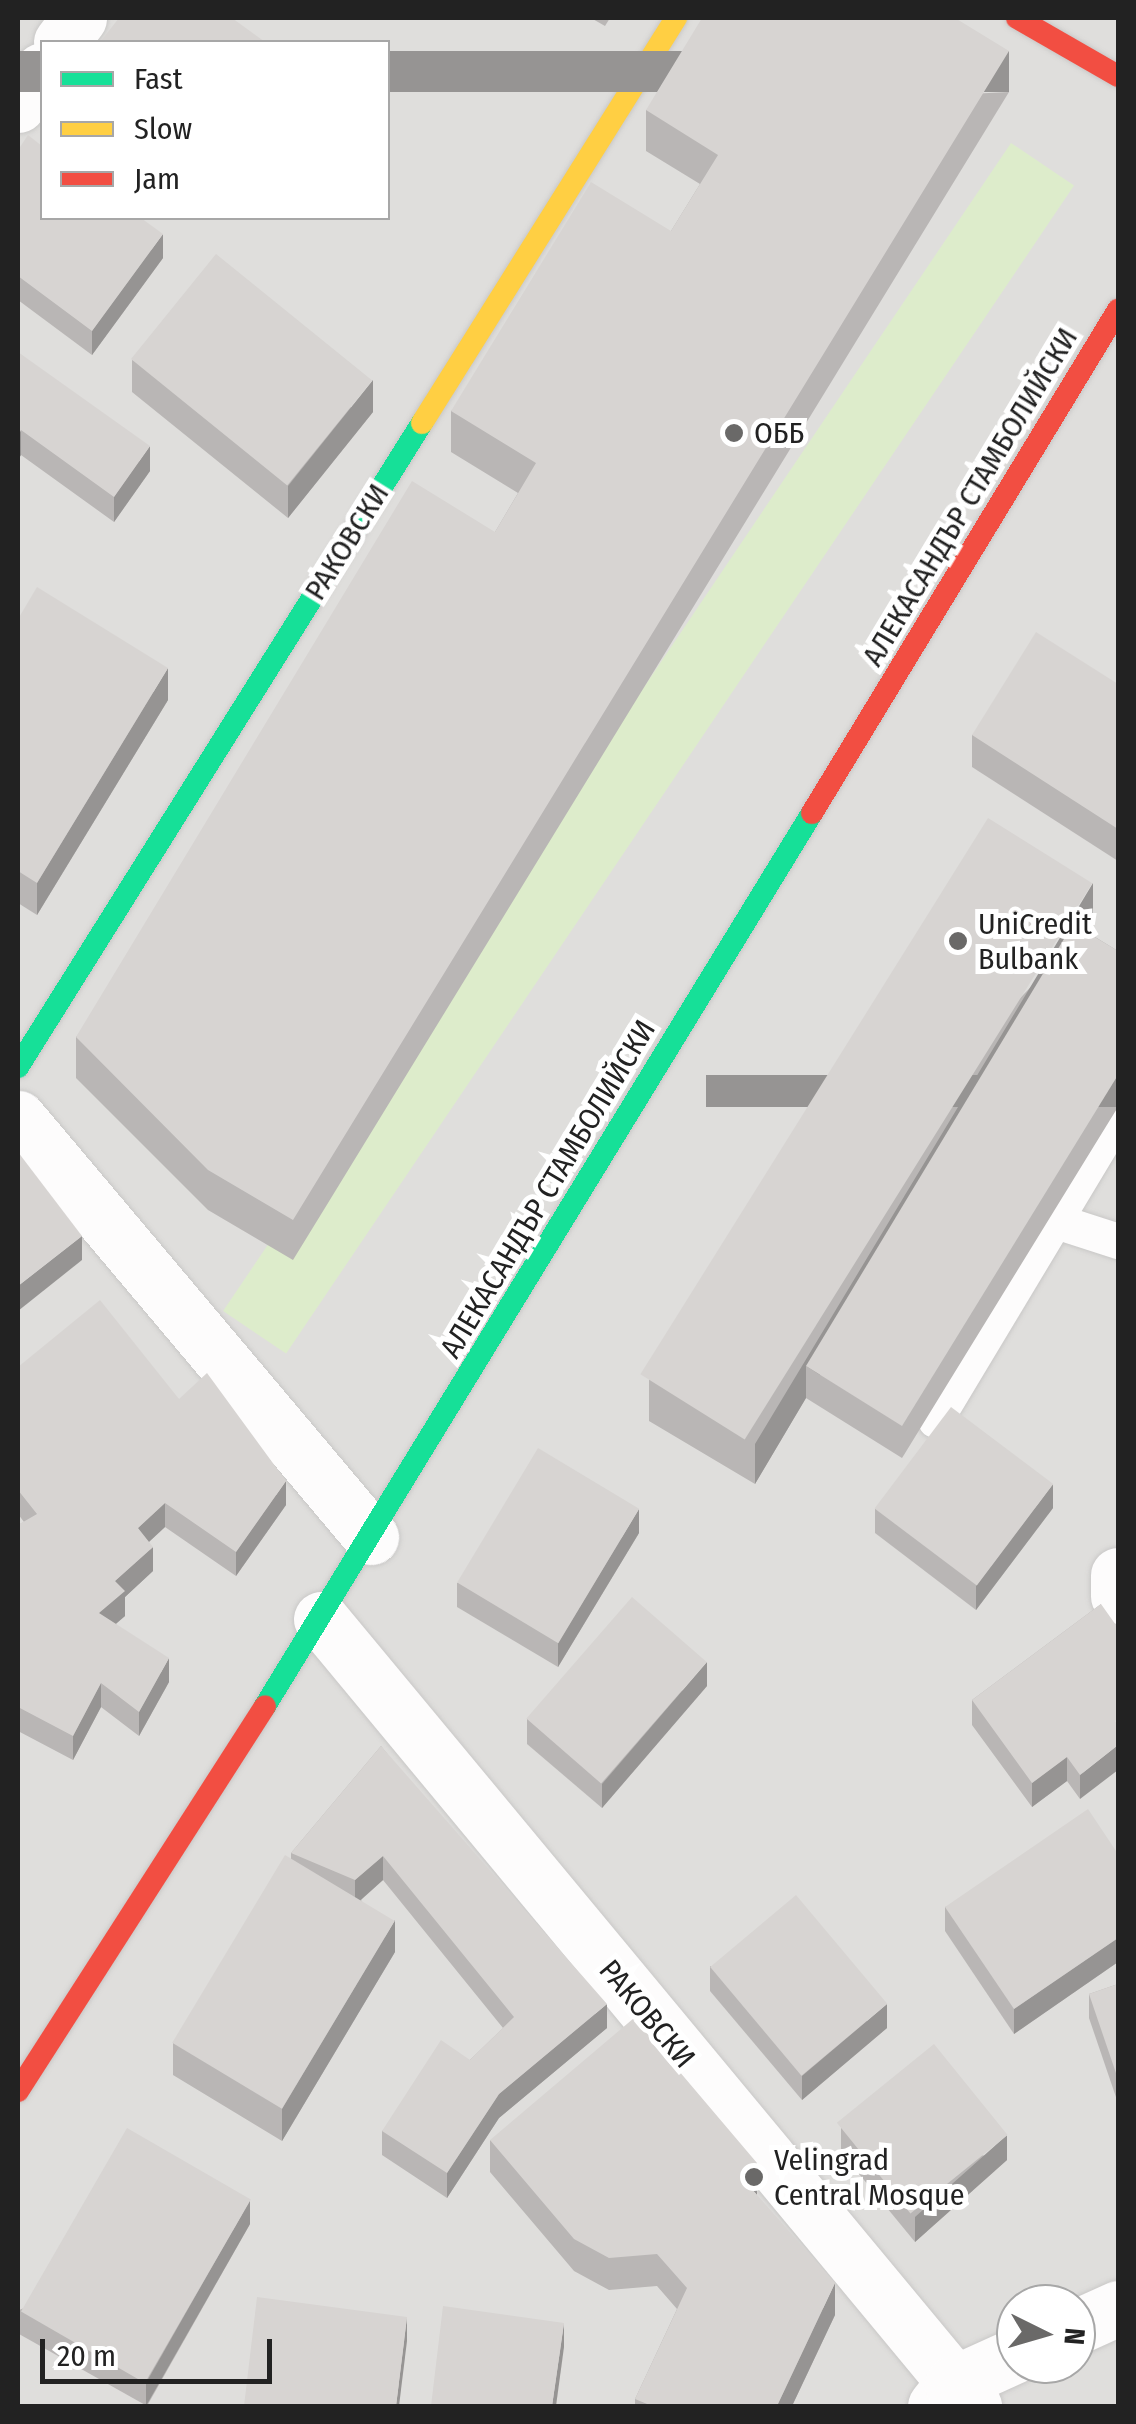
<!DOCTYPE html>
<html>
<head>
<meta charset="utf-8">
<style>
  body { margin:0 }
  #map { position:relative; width:1136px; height:2424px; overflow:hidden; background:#f0eeeb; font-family:"Fira Sans Condensed",sans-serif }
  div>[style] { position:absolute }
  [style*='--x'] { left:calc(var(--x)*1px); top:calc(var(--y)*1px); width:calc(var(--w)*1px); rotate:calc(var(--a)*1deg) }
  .residential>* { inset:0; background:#dfdedc }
  .grass>* { inset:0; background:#ddeccb; transform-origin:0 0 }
  .roads { filter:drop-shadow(0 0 2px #c9c8c7) drop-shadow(0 0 2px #c9c8c7) }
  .lane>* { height:35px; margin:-17.5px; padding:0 17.5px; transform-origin:17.5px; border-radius:17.5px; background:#fdfcfc }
  .street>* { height:55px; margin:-27.5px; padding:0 27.5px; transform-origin:27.5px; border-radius:27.5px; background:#fdfcfc }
  .fast>* { height:22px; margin:-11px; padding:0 11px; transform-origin:11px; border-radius:11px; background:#16e098 }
  .slow>* { height:22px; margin:-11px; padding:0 11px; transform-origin:11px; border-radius:11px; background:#ffcf43 }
  .jam>* { height:22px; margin:-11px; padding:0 11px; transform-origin:11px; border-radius:11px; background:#f24e42 }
  .wall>* { inset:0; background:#b9b6b5 }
  .shaded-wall>* { inset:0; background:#969493; transform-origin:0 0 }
  .building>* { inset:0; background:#d7d4d2; transform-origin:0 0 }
  .dots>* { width:28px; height:28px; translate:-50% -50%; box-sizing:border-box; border:5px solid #fff; border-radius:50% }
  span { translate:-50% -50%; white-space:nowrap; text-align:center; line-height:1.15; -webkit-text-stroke:10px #fff; paint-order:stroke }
  .poi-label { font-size:30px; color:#222 }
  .left { translate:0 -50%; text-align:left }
  .street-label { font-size:30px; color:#222 }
  .frame { position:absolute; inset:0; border:20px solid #222; pointer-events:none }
  .legend { position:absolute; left:40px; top:40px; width:350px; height:180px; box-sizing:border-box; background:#fff; border:2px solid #a7a7a7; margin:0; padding:12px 18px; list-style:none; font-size:30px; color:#222 }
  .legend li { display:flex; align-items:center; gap:20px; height:50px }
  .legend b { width:50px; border:2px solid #a7a7a7 }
  .north { position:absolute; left:996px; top:2284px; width:100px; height:100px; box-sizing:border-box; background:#fff; border:2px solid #a7a7a7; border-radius:50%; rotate:95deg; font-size:28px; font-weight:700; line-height:40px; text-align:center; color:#222 }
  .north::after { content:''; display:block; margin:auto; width:35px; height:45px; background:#6a6968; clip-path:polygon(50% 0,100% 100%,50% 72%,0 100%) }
  .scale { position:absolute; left:40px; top:2339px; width:232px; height:45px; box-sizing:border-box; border:5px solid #222; border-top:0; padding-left:12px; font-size:30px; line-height:35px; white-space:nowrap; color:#222; -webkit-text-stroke:8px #fff; paint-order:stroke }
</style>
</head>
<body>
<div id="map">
  <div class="residential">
    <i style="clip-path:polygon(evenodd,18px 18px,1118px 18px,1118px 2406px,18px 2406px,18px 18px,42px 42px,388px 42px,388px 218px,42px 218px,42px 42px,18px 18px,1016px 2304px,1076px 2304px,1076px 2364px,1016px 2364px,1016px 2304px)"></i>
  </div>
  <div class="grass">
    <i style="left:1011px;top:143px;width:76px;height:1409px;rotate:34deg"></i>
  </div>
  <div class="roads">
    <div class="lane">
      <i style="--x:1056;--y:1221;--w:65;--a:17.9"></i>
      <i style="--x:935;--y:1420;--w:356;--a:-59"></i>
    </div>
    <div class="street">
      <i style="--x:61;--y:42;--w:30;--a:-53"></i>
      <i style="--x:18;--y:105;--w:42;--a:-55.6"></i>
      <i style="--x:18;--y:1118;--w:548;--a:49.89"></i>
      <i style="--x:1118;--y:1575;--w:21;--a:90"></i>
      <i style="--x:321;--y:1619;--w:1023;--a:50.32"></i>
      <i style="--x:1076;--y:2327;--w:46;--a:-24.3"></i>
      <i style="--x:935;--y:2406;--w:28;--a:-52"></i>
      <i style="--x:952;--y:2384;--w:70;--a:-24.4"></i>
    </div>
    <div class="fast">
      <i style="--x:18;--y:1067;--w:760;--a:-57.9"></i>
      <i style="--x:265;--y:1706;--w:1047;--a:-58.51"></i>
    </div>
    <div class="slow">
      <i style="--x:422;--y:423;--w:478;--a:-57.9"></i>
    </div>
    <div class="jam">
      <i style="--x:1017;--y:18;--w:116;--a:29.9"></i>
      <i style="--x:812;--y:813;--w:589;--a:-58.69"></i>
      <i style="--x:18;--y:2091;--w:457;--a:-57.3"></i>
    </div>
  </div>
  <div class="wall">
    <i style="clip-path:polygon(591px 18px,610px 18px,605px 26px)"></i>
    <i style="clip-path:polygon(1009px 92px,293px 1260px,208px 1210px,76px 1078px,76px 1037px,495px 532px,518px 493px,451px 452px,451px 411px,671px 231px,700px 184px,646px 151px,646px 110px)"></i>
    <i style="clip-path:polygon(18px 150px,163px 258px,92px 355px,18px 300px)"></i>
    <i style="clip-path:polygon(18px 352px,150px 471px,114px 522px,21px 455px,18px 460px)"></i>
    <i style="clip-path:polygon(132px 360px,373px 412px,288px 518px,132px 392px)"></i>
    <i style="clip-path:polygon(18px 619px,168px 700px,37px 915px,18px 903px)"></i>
    <i style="clip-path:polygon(1118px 684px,1118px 861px,972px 767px,972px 735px)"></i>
    <i style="clip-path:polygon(1093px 923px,1087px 932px,1118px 951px,1118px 1107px,902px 1458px,806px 1398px,755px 1484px,649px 1421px,649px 1380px)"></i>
    <i style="clip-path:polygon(18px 1367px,179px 1399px,286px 1505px,236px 1576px,165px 1527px,149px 1542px,153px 1571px,125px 1597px,125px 1616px,116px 1624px,169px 1682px,139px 1736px,101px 1707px,73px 1760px,18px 1731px,18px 1525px,24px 1522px,18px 1514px)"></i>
    <i style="clip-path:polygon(1053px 1508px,976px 1610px,875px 1533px,875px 1509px)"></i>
    <i style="clip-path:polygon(639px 1533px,558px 1667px,457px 1607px,457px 1583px)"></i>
    <i style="clip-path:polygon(1101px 1604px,1080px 1799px,1067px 1781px,1032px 1807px,972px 1725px,972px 1700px)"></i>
    <i style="clip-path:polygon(707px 1686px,602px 1808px,527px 1744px,527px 1719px)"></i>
    <i style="clip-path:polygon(381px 1746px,607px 2028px,499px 2118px,447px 2198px,382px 2155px,382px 2131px,470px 2060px,503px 2028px,383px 1880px,361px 1900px,395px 1952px,282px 2141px,173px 2075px,173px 2043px,291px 1859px,291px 1853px)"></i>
    <i style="clip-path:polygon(1118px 1854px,1118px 1962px,1014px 2034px,945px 1931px,945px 1907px)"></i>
    <i style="clip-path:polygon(710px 1966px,887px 2028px,802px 2100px,710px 1991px)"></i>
    <i style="clip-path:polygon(1118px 1984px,1118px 2103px,1089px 2018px,1089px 1994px)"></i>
    <i style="clip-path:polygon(841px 2128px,1007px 2160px,915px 2242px,841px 2152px)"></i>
    <i style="clip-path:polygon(490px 2140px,835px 2315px,792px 2406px,635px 2406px,635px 2399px,677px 2309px,657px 2286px,609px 2290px,574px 2271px,490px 2172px)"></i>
    <i style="clip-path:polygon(250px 2224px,147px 2406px,19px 2334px,19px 2310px)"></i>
  </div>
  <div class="shaded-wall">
    <i style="left:1009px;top:51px;width:41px;height:1371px;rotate:90deg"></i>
    <i style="clip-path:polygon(163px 234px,163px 258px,92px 355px,92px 331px)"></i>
    <i style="clip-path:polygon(373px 380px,373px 412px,288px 518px,288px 486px)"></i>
    <i style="clip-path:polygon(21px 430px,21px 455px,18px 460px,18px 436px)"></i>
    <i style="clip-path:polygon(150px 446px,150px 471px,114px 522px,114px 497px)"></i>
    <i style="clip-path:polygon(168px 668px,168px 700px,37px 915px,37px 883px)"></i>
    <i style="clip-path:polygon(1093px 883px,1093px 923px,820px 1375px,806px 1366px,806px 1398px,755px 1484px,755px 1444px)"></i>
    <i style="left:1118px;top:1075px;width:32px;height:412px;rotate:90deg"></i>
    <i style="clip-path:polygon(82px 1236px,82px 1260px,18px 1311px,18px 1286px)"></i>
    <i style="clip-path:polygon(286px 1481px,286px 1505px,236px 1576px,236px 1552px)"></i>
    <i style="clip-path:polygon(1053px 1484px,1053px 1508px,976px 1610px,976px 1586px)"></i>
    <i style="clip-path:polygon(165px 1503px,165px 1527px,138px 1552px,138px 1528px)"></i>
    <i style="clip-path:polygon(639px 1509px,639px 1533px,558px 1667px,558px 1643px)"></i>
    <i style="clip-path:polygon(153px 1547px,153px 1571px,125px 1597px,125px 1616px,99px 1638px,99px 1613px,115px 1581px)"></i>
    <i style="clip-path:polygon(169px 1658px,169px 1682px,139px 1736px,139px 1712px)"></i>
    <i style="clip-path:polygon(707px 1662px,707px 1686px,602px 1808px,602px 1784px)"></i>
    <i style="clip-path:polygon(101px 1683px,101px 1707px,73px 1760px,73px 1736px)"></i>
    <i style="clip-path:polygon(1118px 1745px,1118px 1770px,1080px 1799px,1080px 1775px)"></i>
    <i style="clip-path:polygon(1067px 1757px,1067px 1781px,1032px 1807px,1032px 1783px)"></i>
    <i style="clip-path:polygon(383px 1856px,383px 1880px,355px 1905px,355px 1880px)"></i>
    <i style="clip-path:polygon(395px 1920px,395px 1952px,282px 2141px,282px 2109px)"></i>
    <i style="clip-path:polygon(1118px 1938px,1118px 1962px,1014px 2034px,1014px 2009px)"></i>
    <i style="clip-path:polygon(607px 2004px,607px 2028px,499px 2118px,447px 2198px,447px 2173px,499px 2094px)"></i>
    <i style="clip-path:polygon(887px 2004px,887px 2028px,802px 2100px,802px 2076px)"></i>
    <i style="clip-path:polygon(1007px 2135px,1007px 2160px,915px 2242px,915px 2217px)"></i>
    <i style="clip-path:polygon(757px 2163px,757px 2195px,742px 2178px)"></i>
    <i style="clip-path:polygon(250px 2200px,250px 2224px,146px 2406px,146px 2383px)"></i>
    <i style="clip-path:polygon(835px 2283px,835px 2315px,792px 2406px,777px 2406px)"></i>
    <i style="clip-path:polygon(407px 2317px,407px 2341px,399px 2406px,396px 2406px)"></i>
    <i style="clip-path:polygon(564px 2323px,564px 2347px,556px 2406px,552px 2406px)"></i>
  </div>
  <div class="building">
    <i style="clip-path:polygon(119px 18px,232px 18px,265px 42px,100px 42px)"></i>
    <i style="clip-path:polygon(702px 18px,955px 18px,1009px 51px,293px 1220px,208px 1170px,76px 1037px,412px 481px,495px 532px,536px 463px,451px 411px,591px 182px,671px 231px,718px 155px,646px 110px)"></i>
    <i style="clip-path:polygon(28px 135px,42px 146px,42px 218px,141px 218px,163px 234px,92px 331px,18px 276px,18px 150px)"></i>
    <i style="left:216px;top:254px;width:201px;height:135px;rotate:39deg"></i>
    <i style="clip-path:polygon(18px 352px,150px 446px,114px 497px,21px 430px,18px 436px)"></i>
    <i style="clip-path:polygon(37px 587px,168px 668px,37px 883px,18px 871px,18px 619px)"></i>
    <i style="clip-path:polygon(1036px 632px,1118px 684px,1118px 829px,972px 735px)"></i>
    <i style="left:988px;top:818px;width:123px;height:656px;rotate:32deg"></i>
    <i style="clip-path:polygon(1073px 924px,1118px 951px,1118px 1075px,902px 1426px,806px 1366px)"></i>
    <i style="clip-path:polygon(18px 1152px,82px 1236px,18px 1286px)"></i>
    <i style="clip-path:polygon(100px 1300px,179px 1399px,207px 1373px,286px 1481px,236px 1552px,165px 1503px,138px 1528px,153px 1547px,115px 1581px,125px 1591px,99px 1613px,169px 1658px,139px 1712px,101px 1683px,73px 1736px,18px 1707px,18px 1525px,37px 1514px,18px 1490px,18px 1367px)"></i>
    <i style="left:951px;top:1407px;width:128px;height:127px;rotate:37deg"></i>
    <i style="left:538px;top:1448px;width:118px;height:157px;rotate:31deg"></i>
    <i style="left:632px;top:1597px;width:99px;height:161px;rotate:41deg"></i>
    <i style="clip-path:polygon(1101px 1604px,1118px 1628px,1118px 1718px,1115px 1721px,1118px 1725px,1118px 1745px,1080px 1775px,1067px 1757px,1032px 1783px,972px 1700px)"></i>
    <i style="clip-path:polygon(381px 1746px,607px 2004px,499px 2094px,447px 2173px,382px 2131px,441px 2040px,470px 2060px,514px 2017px,383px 1856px,355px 1880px,291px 1853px)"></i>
    <i style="clip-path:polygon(1088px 1809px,1118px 1854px,1118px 1938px,1014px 2009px,945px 1907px)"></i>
    <i style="left:285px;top:1855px;width:128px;height:219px;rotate:31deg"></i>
    <i style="left:796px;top:1895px;width:142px;height:112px;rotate:50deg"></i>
    <i style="clip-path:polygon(1118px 1984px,1118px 2079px,1089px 1994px)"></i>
    <i style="clip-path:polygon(634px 2018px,757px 2163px,742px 2178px,835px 2283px,777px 2406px,652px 2406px,635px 2399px,687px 2288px,657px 2254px,609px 2258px,574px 2239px,490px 2140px)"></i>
    <i style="left:934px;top:2044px;width:117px;height:125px;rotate:51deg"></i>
    <i style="left:127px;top:2128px;width:143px;height:212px;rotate:30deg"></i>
    <i style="clip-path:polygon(257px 2297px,407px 2317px,396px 2406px,244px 2406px)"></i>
    <i style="clip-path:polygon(443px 2306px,564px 2323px,552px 2406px,431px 2406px)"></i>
  </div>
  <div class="dots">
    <i style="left:734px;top:433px;background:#6a6968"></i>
    <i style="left:958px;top:941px;background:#6a6968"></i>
    <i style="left:754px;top:2177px;background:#6a6968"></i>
  </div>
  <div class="poi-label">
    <span class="left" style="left:754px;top:433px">ОББ</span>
    <span class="left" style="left:978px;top:941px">UniCredit<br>Bulbank</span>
    <span class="left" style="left:774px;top:2177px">Velingrad<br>Central Mosque</span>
  </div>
  <div class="street-label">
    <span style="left:970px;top:497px;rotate:-59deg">АЛЕКАСАНДЪР СТАМБОЛИЙСКИ</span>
    <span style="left:347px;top:542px;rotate:-58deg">РАКОВСКИ</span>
    <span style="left:548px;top:1189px;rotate:-59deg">АЛЕКАСАНДЪР СТАМБОЛИЙСКИ</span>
    <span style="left:647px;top:2014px;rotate:50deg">РАКОВСКИ</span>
  </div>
  <div class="frame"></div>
  <ul class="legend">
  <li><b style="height:12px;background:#16e098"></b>Fast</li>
  <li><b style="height:12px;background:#ffcf43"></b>Slow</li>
  <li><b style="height:12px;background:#f24e42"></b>Jam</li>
  </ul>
  <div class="north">N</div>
  <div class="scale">20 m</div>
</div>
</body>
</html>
